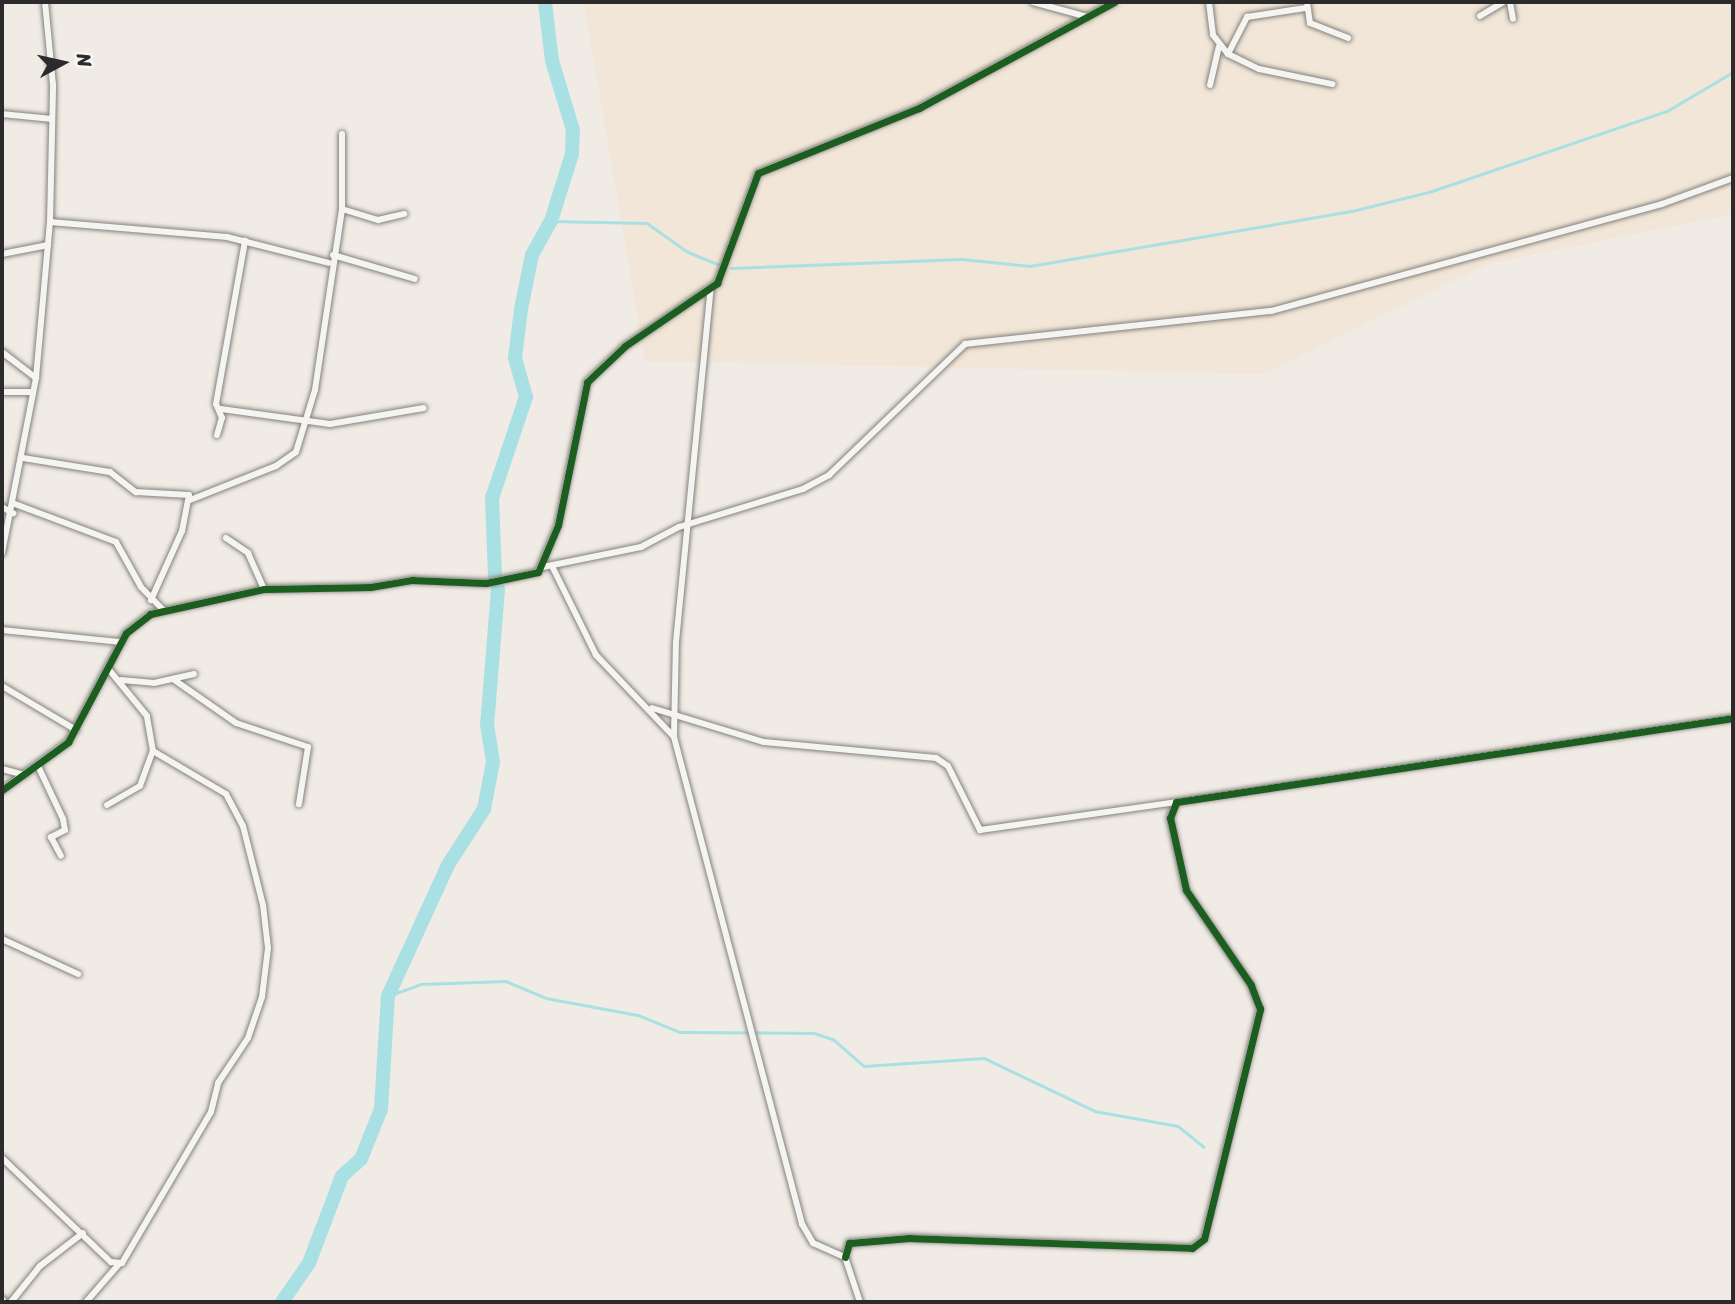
<!DOCTYPE html>
<html>
<head>
<meta charset="utf-8">
<style>
  body { margin:0 }
  #map { position:relative; width:1735px; height:1304px; overflow:hidden; background:#f0ebe5; font-family:Sriracha,sans-serif }
  div>[style] { position:absolute }
  [style*='--x'] { left:calc(var(--x)*1px); top:calc(var(--y)*1px); width:calc(var(--w)*1px); rotate:calc(var(--a)*1deg) }
  .built>* { inset:0; background:#f1e6d7 }
  .stream>* { height:2.5px; margin:-1.25px; padding:0 1.25px; transform-origin:1.25px; border-radius:1.25px; background:#a9e0e4 }
  .river>* { height:14px; margin:-7px; padding:0 7px; transform-origin:7px; border-radius:7px; background:#a9e0e4 }
  .roads { filter:drop-shadow(0 0 2px #84817f) drop-shadow(0 0 2px #84817f) }
  .street>* { height:6px; margin:-3px; padding:0 3px; transform-origin:3px; border-radius:3px; background:#f4f4f1 }
  .cycleway>* { height:7px; margin:-3.5px; padding:0 3.5px; transform-origin:3.5px; border-radius:3.5px; background:#1b5e20 }
  span { translate:-50% -50%; white-space:nowrap; text-align:center; line-height:1.15; -webkit-text-stroke:5px #f6f6f2; paint-order:stroke }
  .frame { position:absolute; inset:0; border:4px solid #2b2b2b; pointer-events:none }
  .north { position:absolute; left:28px; top:28px; width:70px; height:70px; -webkit-text-stroke:5px #f6f6f2; paint-order:stroke; rotate:82deg; font-size:19px; font-weight:700; line-height:28px; text-align:center; color:#2b2b2b }
  .north::after { content:''; display:block; margin:auto; width:24px; height:32px; background:#2b2b2b; clip-path:polygon(50% 0,100% 100%,50% 72%,0 100%) }
</style>
</head>
<body>
<div id="map">
  <div class="built">
    <i style="clip-path:polygon(584px 2px,1733px 2px,1733px 214px,1488px 264px,1262px 374px,645px 361px)"></i>
  </div>
  <div class="stream">
    <i style="--x:551;--y:221;--w:96;--a:1.2"></i>
    <i style="--x:647;--y:223;--w:50;--a:35.3"></i>
    <i style="--x:688;--y:252;--w:37;--a:22"></i>
    <i style="--x:731;--y:268;--w:231;--a:-2.2"></i>
    <i style="--x:962;--y:259;--w:68;--a:5.9"></i>
    <i style="--x:1030;--y:266;--w:327;--a:-9.7"></i>
    <i style="--x:1352;--y:211;--w:79;--a:-13.9"></i>
    <i style="--x:1429;--y:192;--w:251;--a:-18.8"></i>
    <i style="--x:1667;--y:111;--w:77;--a:-30.6"></i>
    <i style="--x:388;--y:996;--w:35;--a:-20"></i>
    <i style="--x:421;--y:984;--w:85;--a:-2"></i>
    <i style="--x:506;--y:981;--w:43;--a:23"></i>
    <i style="--x:546;--y:998;--w:94;--a:10.5"></i>
    <i style="--x:638;--y:1015;--w:45;--a:22"></i>
    <i style="--x:680;--y:1032;--w:134;--a:0.4"></i>
    <i style="--x:814;--y:1033;--w:20;--a:18"></i>
    <i style="--x:833;--y:1039;--w:41;--a:41.1"></i>
    <i style="--x:864;--y:1066;--w:120;--a:-3.8"></i>
    <i style="--x:984;--y:1058;--w:123;--a:25.5"></i>
    <i style="--x:1095;--y:1111;--w:84;--a:10.2"></i>
    <i style="--x:1178;--y:1126;--w:33;--a:39"></i>
  </div>
  <div class="river">
    <i style="--x:495;--y:576;--w:78;--a:-92.2"></i>
    <i style="--x:492;--y:498;--w:107;--a:-71.4"></i>
    <i style="--x:526;--y:397;--w:41;--a:-105.8"></i>
    <i style="--x:515;--y:358;--w:49;--a:-83"></i>
    <i style="--x:521;--y:309;--w:55;--a:-78.5"></i>
    <i style="--x:532;--y:255;--w:39;--a:-61"></i>
    <i style="--x:551;--y:221;--w:70;--a:-72.6"></i>
    <i style="--x:572;--y:154;--w:24;--a:-88"></i>
    <i style="--x:573;--y:130;--w:72;--a:-106.9"></i>
    <i style="--x:552;--y:61;--w:59;--a:-96.8"></i>
    <i style="--x:282;--y:1302;--w:47;--a:-55.3"></i>
    <i style="--x:309;--y:1263;--w:93;--a:-69.2"></i>
    <i style="--x:342;--y:1176;--w:25;--a:-42"></i>
    <i style="--x:361;--y:1159;--w:54;--a:-68.2"></i>
    <i style="--x:381;--y:1109;--w:113;--a:-86.5"></i>
    <i style="--x:388;--y:996;--w:144;--a:-65.4"></i>
    <i style="--x:448;--y:865;--w:67;--a:-57.3"></i>
    <i style="--x:484;--y:809;--w:48;--a:-79.2"></i>
    <i style="--x:493;--y:762;--w:36;--a:-99"></i>
    <i style="--x:487;--y:726;--w:138;--a:-85.4"></i>
  </div>
  <div class="roads">
    <div class="street">
      <i style="--x:1033;--y:2;--w:57;--a:15.3"></i>
      <i style="--x:1209;--y:2;--w:33;--a:83"></i>
      <i style="--x:1213;--y:35;--w:24;--a:52"></i>
      <i style="--x:1228;--y:54;--w:34;--a:26"></i>
      <i style="--x:1259;--y:69;--w:75;--a:11.6"></i>
      <i style="--x:1307;--y:2;--w:21;--a:82"></i>
      <i style="--x:1310;--y:23;--w:41;--a:21.5"></i>
      <i style="--x:1510;--y:2;--w:17;--a:80"></i>
      <i style="--x:1480;--y:16;--w:27;--a:-31"></i>
      <i style="--x:1228;--y:54;--w:42;--a:-62.8"></i>
      <i style="--x:1247;--y:17;--w:59;--a:-8.8"></i>
      <i style="--x:1210;--y:85;--w:39;--a:-77"></i>
      <i style="--x:2;--y:114;--w:50;--a:5.7"></i>
      <i style="--x:342;--y:209;--w:38;--a:17"></i>
      <i style="--x:378;--y:220;--w:27;--a:-13"></i>
      <i style="--x:50;--y:222;--w:178;--a:4.8"></i>
      <i style="--x:227;--y:237;--w:105;--a:14.3"></i>
      <i style="--x:2;--y:254;--w:47;--a:-11.1"></i>
      <i style="--x:333;--y:255;--w:85;--a:16.3"></i>
      <i style="--x:2;--y:352;--w:43;--a:37.4"></i>
      <i style="--x:2;--y:392;--w:31;--a:0"></i>
      <i style="--x:221;--y:409;--w:110;--a:7.8"></i>
      <i style="--x:330;--y:424;--w:95;--a:-9.7"></i>
      <i style="--x:217;--y:435;--w:18;--a:-74"></i>
      <i style="--x:222;--y:418;--w:15;--a:-113"></i>
      <i style="--x:216;--y:404;--w:166;--a:-79.9"></i>
      <i style="--x:23;--y:458;--w:88;--a:9.1"></i>
      <i style="--x:110;--y:472;--w:33;--a:38"></i>
      <i style="--x:136;--y:492;--w:53;--a:3.2"></i>
      <i style="--x:189;--y:495;--w:37;--a:101"></i>
      <i style="--x:182;--y:531;--w:76;--a:114.2"></i>
      <i style="--x:190;--y:500;--w:92;--a:-21.6"></i>
      <i style="--x:276;--y:466;--w:24;--a:-35"></i>
      <i style="--x:296;--y:452;--w:65;--a:-73"></i>
      <i style="--x:315;--y:390;--w:183;--a:-81.5"></i>
      <i style="--x:342;--y:209;--w:75;--a:-90"></i>
      <i style="--x:15;--y:504;--w:108;--a:20.6"></i>
      <i style="--x:116;--y:542;--w:51;--a:60.9"></i>
      <i style="--x:141;--y:587;--w:32;--a:46"></i>
      <i style="--x:2;--y:507;--w:13;--a:29"></i>
      <i style="--x:226;--y:538;--w:27;--a:34"></i>
      <i style="--x:248;--y:553;--w:39;--a:66"></i>
      <i style="--x:2;--y:553;--w:178;--a:-79"></i>
      <i style="--x:36;--y:378;--w:157;--a:-84.9"></i>
      <i style="--x:50;--y:222;--w:137;--a:-88.7"></i>
      <i style="--x:53;--y:85;--w:83;--a:-95.5"></i>
      <i style="--x:552;--y:566;--w:99;--a:63.7"></i>
      <i style="--x:596;--y:655;--w:113;--a:46.4"></i>
      <i style="--x:674;--y:737;--w:504;--a:75.27"></i>
      <i style="--x:802;--y:1224;--w:22;--a:60"></i>
      <i style="--x:813;--y:1243;--w:35;--a:24"></i>
      <i style="--x:845;--y:1257;--w:47;--a:71.6"></i>
      <i style="--x:543;--y:567;--w:100;--a:-11.5"></i>
      <i style="--x:641;--y:547;--w:43;--a:-27.8"></i>
      <i style="--x:679;--y:527;--w:130;--a:-17"></i>
      <i style="--x:803;--y:489;--w:30;--a:-28"></i>
      <i style="--x:829;--y:475;--w:189;--a:-43.9"></i>
      <i style="--x:965;--y:344;--w:308;--a:-6.2"></i>
      <i style="--x:1271;--y:311;--w:405;--a:-15.3"></i>
      <i style="--x:1662;--y:204;--w:76;--a:-20.1"></i>
      <i style="--x:2;--y:630;--w:120;--a:5.8"></i>
      <i style="--x:173;--y:679;--w:77;--a:34.9"></i>
      <i style="--x:236;--y:723;--w:76;--a:18.4"></i>
      <i style="--x:308;--y:747;--w:58;--a:99"></i>
      <i style="--x:121;--y:680;--w:33;--a:5"></i>
      <i style="--x:154;--y:683;--w:41;--a:-12.7"></i>
      <i style="--x:2;--y:686;--w:86;--a:30.7"></i>
      <i style="--x:652;--y:708;--w:117;--a:16.9"></i>
      <i style="--x:764;--y:742;--w:173;--a:5.3"></i>
      <i style="--x:936;--y:758;--w:14;--a:34"></i>
      <i style="--x:948;--y:766;--w:72;--a:63.4"></i>
      <i style="--x:980;--y:830;--w:198;--a:-8.1"></i>
      <i style="--x:674;--y:735;--w:93;--a:-88.8"></i>
      <i style="--x:676;--y:642;--w:356;--a:-84.4"></i>
      <i style="--x:38;--y:766;--w:59;--a:64.7"></i>
      <i style="--x:63;--y:819;--w:11;--a:80"></i>
      <i style="--x:65;--y:830;--w:16;--a:153"></i>
      <i style="--x:51;--y:837;--w:21;--a:62"></i>
      <i style="--x:2;--y:769;--w:23;--a:15"></i>
      <i style="--x:2;--y:790;--w:82;--a:-36"></i>
      <i style="--x:68;--y:742;--w:123;--a:-62"></i>
      <i style="--x:126;--y:633;--w:31;--a:-38"></i>
      <i style="--x:150;--y:614;--w:117;--a:-12.4"></i>
      <i style="--x:264;--y:589;--w:106;--a:-1.1"></i>
      <i style="--x:370;--y:587;--w:43;--a:-9.5"></i>
      <i style="--x:412;--y:580;--w:74;--a:2.3"></i>
      <i style="--x:486;--y:583;--w:53;--a:-11.9"></i>
      <i style="--x:538;--y:572;--w:51;--a:-66.9"></i>
      <i style="--x:558;--y:525;--w:146;--a:-78.5"></i>
      <i style="--x:587;--y:382;--w:52;--a:-43.5"></i>
      <i style="--x:625;--y:346;--w:112;--a:-34.4"></i>
      <i style="--x:717;--y:283;--w:117;--a:-69.6"></i>
      <i style="--x:758;--y:173;--w:174;--a:-22"></i>
      <i style="--x:919;--y:108;--w:222;--a:-28.5"></i>
      <i style="--x:107;--y:805;--w:38;--a:-30"></i>
      <i style="--x:140;--y:786;--w:37;--a:-70"></i>
      <i style="--x:2;--y:939;--w:84;--a:24.7"></i>
      <i style="--x:2;--y:1158;--w:151;--a:43.7"></i>
      <i style="--x:111;--y:1262;--w:11;--a:5"></i>
      <i style="--x:122;--y:1263;--w:175;--a:-59.5"></i>
      <i style="--x:211;--y:1112;--w:30;--a:-76"></i>
      <i style="--x:218;--y:1083;--w:54;--a:-56.3"></i>
      <i style="--x:248;--y:1038;--w:43;--a:-71.1"></i>
      <i style="--x:262;--y:997;--w:49;--a:-83"></i>
      <i style="--x:268;--y:948;--w:43;--a:-96.6"></i>
      <i style="--x:263;--y:905;--w:81;--a:-104.2"></i>
      <i style="--x:243;--y:826;--w:36;--a:-118"></i>
      <i style="--x:226;--y:794;--w:85;--a:-149.5"></i>
      <i style="--x:153;--y:751;--w:36;--a:-100"></i>
      <i style="--x:147;--y:716;--w:58;--a:-129.4"></i>
      <i style="--x:845;--y:1257;--w:15;--a:-74"></i>
      <i style="--x:849;--y:1243;--w:60;--a:-4.8"></i>
      <i style="--x:909;--y:1238;--w:283;--a:2"></i>
      <i style="--x:1192;--y:1248;--w:15;--a:-37"></i>
      <i style="--x:1204;--y:1239;--w:237;--a:-76.3"></i>
      <i style="--x:1260;--y:1009;--w:26;--a:-111"></i>
      <i style="--x:1251;--y:985;--w:115;--a:-124.4"></i>
      <i style="--x:1186;--y:890;--w:74;--a:-102.5"></i>
      <i style="--x:1170;--y:818;--w:17;--a:-69"></i>
      <i style="--x:1176;--y:802;--w:563;--a:-8.58"></i>
      <i style="--x:2;--y:1299;--w:4;--a:56"></i>
      <i style="--x:11;--y:1302;--w:46;--a:-51.1"></i>
      <i style="--x:40;--y:1266;--w:54;--a:-37.5"></i>
      <i style="--x:86;--y:1302;--w:50;--a:-49"></i>
    </div>
  </div>
  <div class="cycleway">
    <i style="--x:2;--y:790;--w:82;--a:-36"></i>
    <i style="--x:68;--y:742;--w:123;--a:-62"></i>
    <i style="--x:126;--y:633;--w:31;--a:-38"></i>
    <i style="--x:150;--y:614;--w:117;--a:-12.4"></i>
    <i style="--x:264;--y:589;--w:106;--a:-1.1"></i>
    <i style="--x:370;--y:587;--w:43;--a:-9.5"></i>
    <i style="--x:412;--y:580;--w:74;--a:2.3"></i>
    <i style="--x:486;--y:583;--w:53;--a:-11.9"></i>
    <i style="--x:538;--y:572;--w:51;--a:-66.9"></i>
    <i style="--x:558;--y:525;--w:146;--a:-78.5"></i>
    <i style="--x:587;--y:382;--w:52;--a:-43.5"></i>
    <i style="--x:625;--y:346;--w:112;--a:-34.4"></i>
    <i style="--x:717;--y:283;--w:117;--a:-69.6"></i>
    <i style="--x:758;--y:173;--w:174;--a:-22"></i>
    <i style="--x:919;--y:108;--w:222;--a:-28.5"></i>
    <i style="--x:845;--y:1257;--w:15;--a:-74"></i>
    <i style="--x:849;--y:1243;--w:60;--a:-4.8"></i>
    <i style="--x:909;--y:1238;--w:283;--a:2"></i>
    <i style="--x:1192;--y:1248;--w:15;--a:-37"></i>
    <i style="--x:1204;--y:1239;--w:237;--a:-76.3"></i>
    <i style="--x:1260;--y:1009;--w:26;--a:-111"></i>
    <i style="--x:1251;--y:985;--w:115;--a:-124.4"></i>
    <i style="--x:1186;--y:890;--w:74;--a:-102.5"></i>
    <i style="--x:1170;--y:818;--w:17;--a:-69"></i>
    <i style="--x:1176;--y:802;--w:563;--a:-8.58"></i>
  </div>
  <div class="frame"></div>
  <div class="north">N</div>
</div>
</body>
</html>
